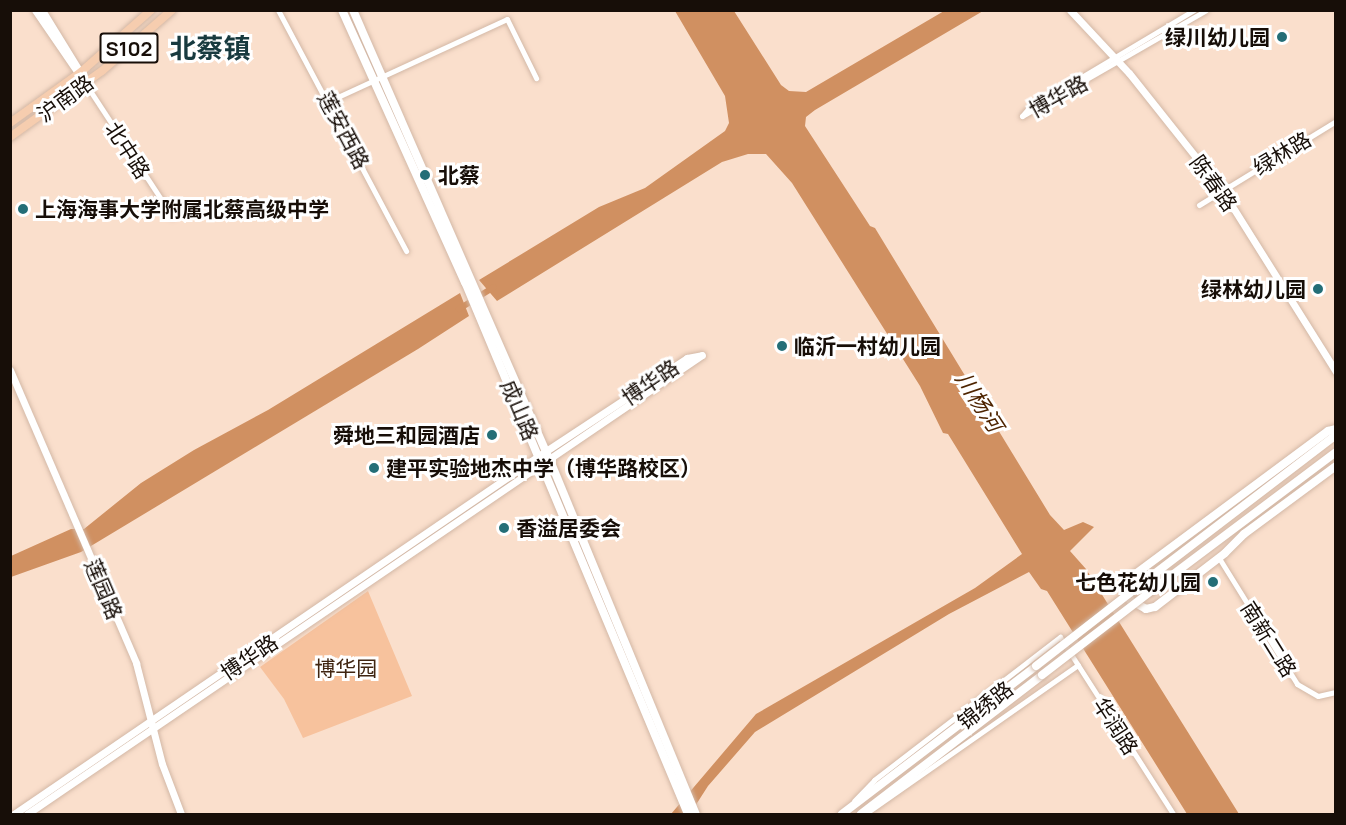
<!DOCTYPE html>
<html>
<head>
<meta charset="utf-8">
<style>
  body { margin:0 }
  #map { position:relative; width:1346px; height:825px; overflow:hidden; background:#fadfcc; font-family:Manrope,"Noto Sans SC",sans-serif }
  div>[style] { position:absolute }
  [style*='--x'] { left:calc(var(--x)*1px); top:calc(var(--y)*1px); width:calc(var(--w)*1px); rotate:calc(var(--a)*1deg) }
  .green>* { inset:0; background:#f7c29d }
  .water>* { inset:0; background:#d09061 }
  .canal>* { height:6px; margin:-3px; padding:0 3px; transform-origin:3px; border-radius:3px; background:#d09061 }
  .roads { filter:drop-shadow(0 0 2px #d3b8a6) drop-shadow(0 0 2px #d3b8a6) }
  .minor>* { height:5px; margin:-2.5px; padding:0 2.5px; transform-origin:2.5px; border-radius:2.5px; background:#fff }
  .tertiary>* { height:7px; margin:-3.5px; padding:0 3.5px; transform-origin:3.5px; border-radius:3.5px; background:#fff }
  .secondary>* { height:8px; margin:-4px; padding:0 4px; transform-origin:4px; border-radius:4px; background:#fff }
  .primary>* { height:8px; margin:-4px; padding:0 4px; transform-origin:4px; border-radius:4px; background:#f6cdaf }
  .bridges { filter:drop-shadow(0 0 2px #d3b8a6) drop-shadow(0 0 2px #d3b8a6) }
  .secondary-bridge>* { height:8px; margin:-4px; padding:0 4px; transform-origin:4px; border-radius:4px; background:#fff }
  .dots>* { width:16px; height:16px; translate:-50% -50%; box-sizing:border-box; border:3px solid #fff; border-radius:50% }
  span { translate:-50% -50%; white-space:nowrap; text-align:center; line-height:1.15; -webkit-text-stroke:6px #fff; paint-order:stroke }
  .shield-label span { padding:2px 4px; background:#fff; border:2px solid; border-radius:4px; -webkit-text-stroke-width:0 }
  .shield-label { font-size:20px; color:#170e08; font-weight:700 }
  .poi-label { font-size:21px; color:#170e08; font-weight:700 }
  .right { translate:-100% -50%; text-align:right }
  .left { translate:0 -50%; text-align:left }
  .street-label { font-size:21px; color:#170e08 }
  .park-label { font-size:21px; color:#402511 }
  .water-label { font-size:22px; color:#4e2400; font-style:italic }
  .district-label { font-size:27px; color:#183a3f; font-weight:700 }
  .frame { position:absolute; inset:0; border:12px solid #170e08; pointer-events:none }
</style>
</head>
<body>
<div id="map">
  <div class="green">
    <i style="clip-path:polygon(368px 591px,412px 696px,303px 738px,284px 699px,260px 667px)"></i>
  </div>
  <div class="water">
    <i style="clip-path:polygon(675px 11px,734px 11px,781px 85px,789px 91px,806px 92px,944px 11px,983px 11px,815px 110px,806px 117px,805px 126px,870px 226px,875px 228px,1050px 515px,1064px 530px,1083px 522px,1094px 527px,1070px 551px,1086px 569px,1239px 814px,1187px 814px,1047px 591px,1041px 589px,1029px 572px,949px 614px,755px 732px,708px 786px,690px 814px,671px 814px,756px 714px,975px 588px,1022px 554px,948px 434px,943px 433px,920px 386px,792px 183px,766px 154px,748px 154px,722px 162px,497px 301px,479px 280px,599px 207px,645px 188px,725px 131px,729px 123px,725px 96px)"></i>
    <i style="clip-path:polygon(460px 293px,469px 316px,418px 349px,81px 552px,11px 577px,11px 556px,71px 529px,84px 529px,141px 483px,194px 450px,268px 410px)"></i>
  </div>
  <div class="canal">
    <i style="--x:459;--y:309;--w:41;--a:-32.2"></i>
  </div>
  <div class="roads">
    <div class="minor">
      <i style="--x:278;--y:10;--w:273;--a:62"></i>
      <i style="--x:85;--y:83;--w:159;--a:56.8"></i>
      <i style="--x:329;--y:101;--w:196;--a:-24.7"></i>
      <i style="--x:507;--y:19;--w:66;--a:63.8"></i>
      <i style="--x:1022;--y:116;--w:212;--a:-29.9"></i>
      <i style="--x:1022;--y:116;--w:9;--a:-49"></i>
      <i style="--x:1028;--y:109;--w:193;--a:-30.8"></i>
      <i style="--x:1199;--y:205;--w:161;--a:-31.5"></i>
      <i style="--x:1219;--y:558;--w:148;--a:58.2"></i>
      <i style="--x:1297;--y:684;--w:24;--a:30"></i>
      <i style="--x:1318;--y:696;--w:18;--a:-13"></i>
      <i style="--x:854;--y:801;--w:29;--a:-46"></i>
      <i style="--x:874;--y:780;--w:235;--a:-37.6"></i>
      <i style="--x:1060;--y:637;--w:210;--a:57.4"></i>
      <i style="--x:865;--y:814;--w:260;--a:-35"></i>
    </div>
    <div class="tertiary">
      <i style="--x:35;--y:10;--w:88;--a:55.6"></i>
      <i style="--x:42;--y:10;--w:76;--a:58.4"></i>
      <i style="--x:1070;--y:10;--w:86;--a:46.9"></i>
      <i style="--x:1129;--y:73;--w:149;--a:51.5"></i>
      <i style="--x:1222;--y:190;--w:215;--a:57.9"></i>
      <i style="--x:10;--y:370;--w:319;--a:66.7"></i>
      <i style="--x:136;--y:663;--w:104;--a:75.6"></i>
      <i style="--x:162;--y:764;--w:53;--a:69.2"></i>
      <i style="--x:14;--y:814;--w:644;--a:-34.31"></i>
      <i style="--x:546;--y:451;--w:169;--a:-33.4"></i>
      <i style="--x:687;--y:358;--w:15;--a:-11"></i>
      <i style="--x:27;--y:814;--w:816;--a:-34.22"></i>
    </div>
    <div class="secondary">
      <i style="--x:342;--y:10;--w:299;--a:65.7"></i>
      <i style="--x:465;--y:282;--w:577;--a:67.26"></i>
      <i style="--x:353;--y:10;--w:489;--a:66.4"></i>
      <i style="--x:549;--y:458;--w:385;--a:67.6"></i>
      <i style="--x:1336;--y:429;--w:8;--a:166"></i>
      <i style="--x:1328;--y:431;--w:247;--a:143.4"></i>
      <i style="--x:1130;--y:578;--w:12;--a:110"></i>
      <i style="--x:1126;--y:589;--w:12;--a:70"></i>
      <i style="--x:1130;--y:600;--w:18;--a:29"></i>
      <i style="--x:1146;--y:609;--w:9;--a:-13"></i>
      <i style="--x:1155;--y:607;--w:88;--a:-37.6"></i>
      <i style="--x:1225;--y:553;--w:27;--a:-45"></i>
      <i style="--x:1244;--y:534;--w:114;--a:-36.5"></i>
      <i style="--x:1145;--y:581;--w:240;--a:-37.4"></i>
      <i style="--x:1151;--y:591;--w:231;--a:-36.9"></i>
      <i style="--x:842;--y:814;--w:244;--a:-37.3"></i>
      <i style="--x:861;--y:814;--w:228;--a:-37.5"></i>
    </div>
    <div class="primary">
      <i style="--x:10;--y:123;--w:87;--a:-35.7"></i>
      <i style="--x:81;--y:72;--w:94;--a:-41.5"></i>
      <i style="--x:10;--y:137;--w:113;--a:-35.7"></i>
      <i style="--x:102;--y:71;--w:93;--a:-41.1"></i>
    </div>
  </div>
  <div class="bridges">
    <div class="secondary-bridge">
      <i style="--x:1036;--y:666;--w:138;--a:-37.9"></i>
      <i style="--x:1042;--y:675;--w:138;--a:-37.6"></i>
    </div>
  </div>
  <div class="dots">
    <i style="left:1282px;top:37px;background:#246e77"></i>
    <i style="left:425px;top:175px;background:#246e77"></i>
    <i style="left:23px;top:209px;background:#246e77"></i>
    <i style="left:1318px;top:289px;background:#246e77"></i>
    <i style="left:782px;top:346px;background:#246e77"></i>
    <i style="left:492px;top:435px;background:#246e77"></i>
    <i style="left:374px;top:468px;background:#246e77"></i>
    <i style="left:504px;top:528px;background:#246e77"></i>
    <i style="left:1213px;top:582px;background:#246e77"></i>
  </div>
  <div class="shield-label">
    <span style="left:129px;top:48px">S102</span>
  </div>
  <div class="poi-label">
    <span class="right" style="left:1270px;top:37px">绿川幼儿园</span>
    <span class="left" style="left:438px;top:175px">北蔡</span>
    <span class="left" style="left:35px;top:209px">上海海事大学附属北蔡高级中学</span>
    <span class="right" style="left:1306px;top:289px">绿林幼儿园</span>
    <span class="left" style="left:794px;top:346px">临沂一村幼儿园</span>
    <span class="right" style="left:480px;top:435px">舜地三和园酒店</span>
    <span class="left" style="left:386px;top:468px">建平实验地杰中学（博华路校区）</span>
    <span class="left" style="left:516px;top:528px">香溢居委会</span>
    <span class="right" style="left:1201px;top:582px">七色花幼儿园</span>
  </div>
  <div class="street-label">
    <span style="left:1058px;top:96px;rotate:-29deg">博华路</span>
    <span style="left:65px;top:98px;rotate:-36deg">沪南路</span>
    <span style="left:344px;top:130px;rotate:62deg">莲安西路</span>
    <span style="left:128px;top:150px;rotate:57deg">北中路</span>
    <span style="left:1282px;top:153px;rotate:-31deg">绿林路</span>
    <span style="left:1214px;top:183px;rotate:54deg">陈春路</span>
    <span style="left:650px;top:382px;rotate:-34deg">博华路</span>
    <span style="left:520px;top:410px;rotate:67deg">成山路</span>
    <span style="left:104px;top:589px;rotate:67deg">莲园路</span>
    <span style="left:1269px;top:639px;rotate:58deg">南新二路</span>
    <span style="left:249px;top:657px;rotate:-34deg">博华路</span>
    <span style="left:985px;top:705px;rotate:-38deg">锦绣路</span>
    <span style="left:1116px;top:726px;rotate:57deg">华润路</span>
  </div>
  <div class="park-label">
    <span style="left:346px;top:668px">博华园</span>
  </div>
  <div class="water-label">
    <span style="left:979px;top:402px;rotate:57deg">川杨河</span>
  </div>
  <div class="district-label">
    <span style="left:210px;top:48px">北蔡镇</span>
  </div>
  <div class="frame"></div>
</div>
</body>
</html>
